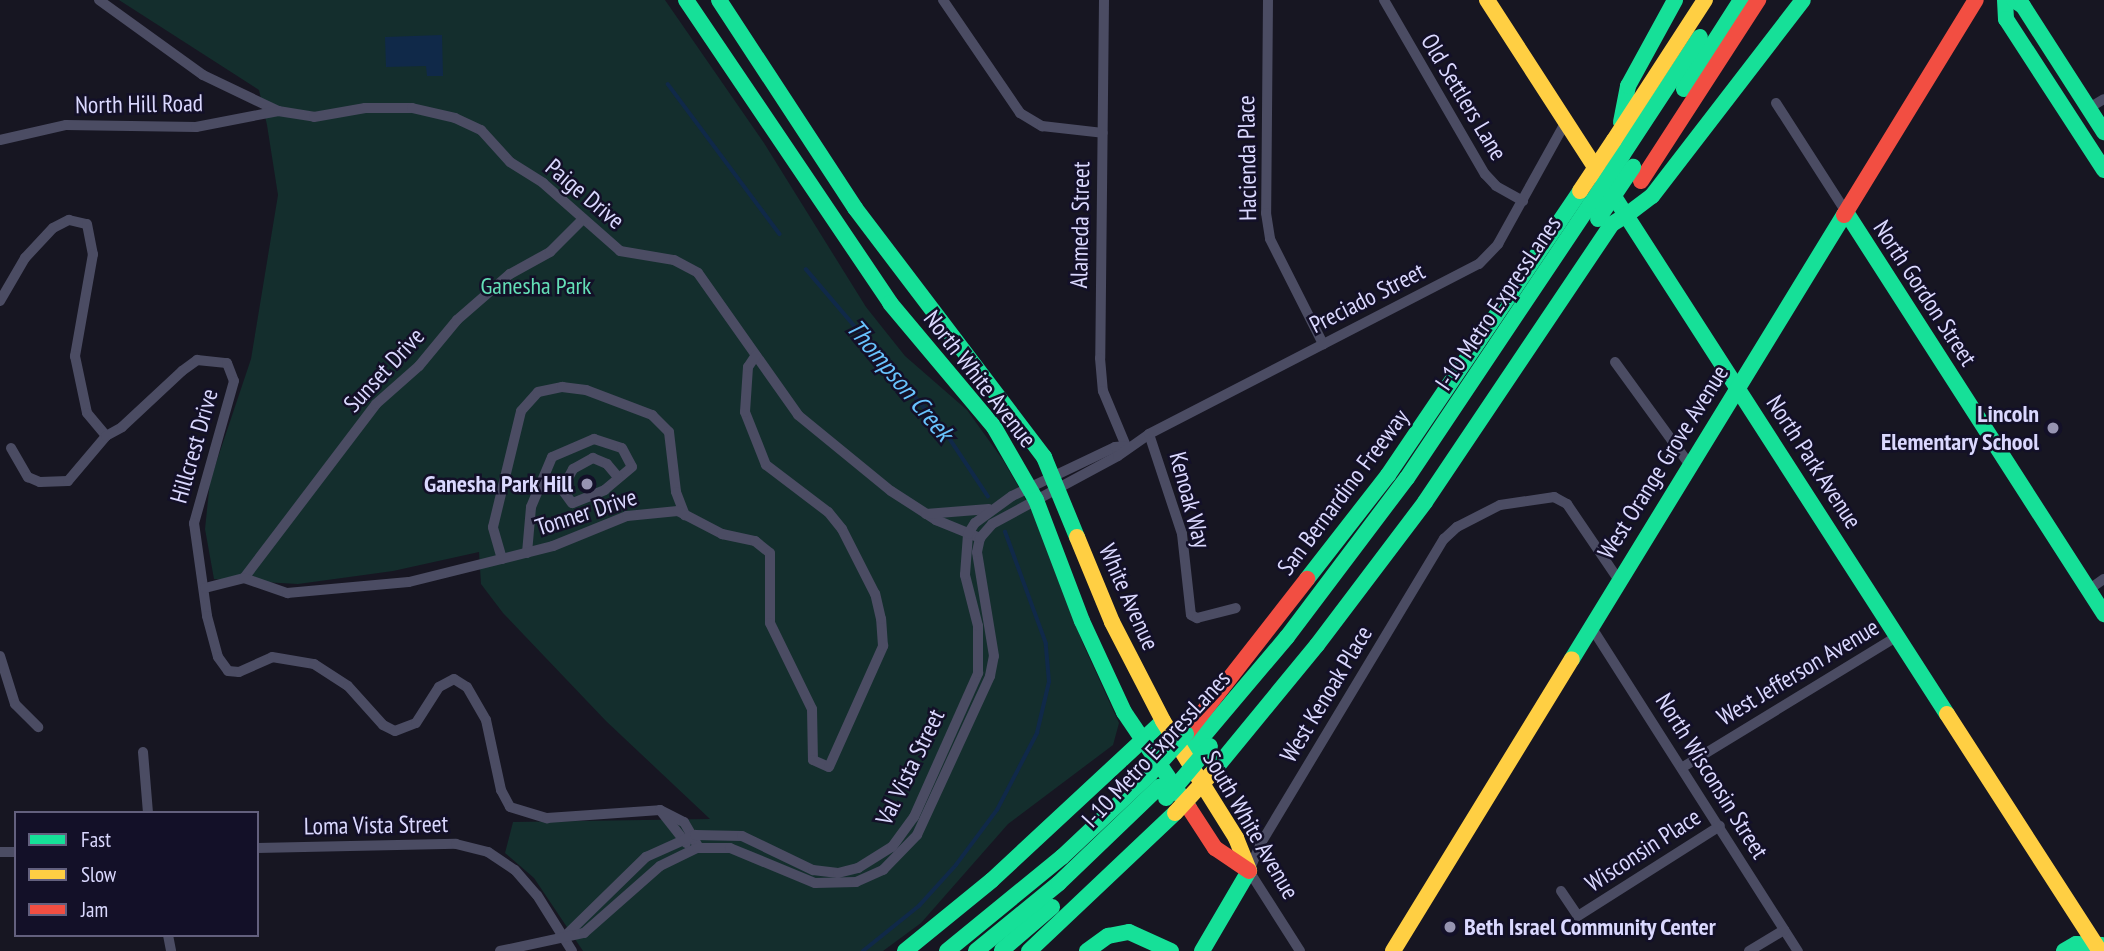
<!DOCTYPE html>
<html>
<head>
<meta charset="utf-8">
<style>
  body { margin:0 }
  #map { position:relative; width:2104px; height:951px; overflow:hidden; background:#171622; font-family:"PT Sans Narrow",sans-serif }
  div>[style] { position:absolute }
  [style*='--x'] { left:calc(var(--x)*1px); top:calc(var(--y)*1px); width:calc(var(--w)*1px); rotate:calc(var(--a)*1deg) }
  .green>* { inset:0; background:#142e2d }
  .water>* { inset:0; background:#102949 }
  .stream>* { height:3.5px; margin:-1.75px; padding:0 1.75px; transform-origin:1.75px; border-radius:1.75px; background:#102949 }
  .street>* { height:10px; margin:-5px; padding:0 5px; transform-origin:5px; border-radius:5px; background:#4b4c63 }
  .fast>* { height:16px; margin:-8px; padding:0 8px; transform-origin:8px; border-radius:8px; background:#16e098 }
  .slow>* { height:16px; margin:-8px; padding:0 8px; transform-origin:8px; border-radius:8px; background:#ffcf43 }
  .jam>* { height:16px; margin:-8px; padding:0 8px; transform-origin:8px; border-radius:8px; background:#f24e42 }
  .fast-bridge>* { height:16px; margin:-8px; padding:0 8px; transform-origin:8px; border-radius:8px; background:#16e098 }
  .slow-bridge>* { height:16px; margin:-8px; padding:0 8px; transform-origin:8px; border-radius:8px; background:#ffcf43 }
  .dots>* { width:19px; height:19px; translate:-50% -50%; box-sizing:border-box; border:4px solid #131028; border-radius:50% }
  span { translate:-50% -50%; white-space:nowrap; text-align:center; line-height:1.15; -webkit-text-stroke:5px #131028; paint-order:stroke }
  .street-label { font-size:24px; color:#dad8fe }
  .park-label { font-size:24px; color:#64dfb7 }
  .poi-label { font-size:24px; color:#dad8fe; font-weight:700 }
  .right { translate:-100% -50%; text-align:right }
  .left { translate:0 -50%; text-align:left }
  .water-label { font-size:26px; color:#68c3fd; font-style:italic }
  .legend { position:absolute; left:14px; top:811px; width:245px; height:126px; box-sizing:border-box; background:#131028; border:2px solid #63607e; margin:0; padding:9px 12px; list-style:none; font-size:21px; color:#dad8fe }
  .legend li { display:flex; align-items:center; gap:14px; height:35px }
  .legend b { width:35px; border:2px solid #63607e }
</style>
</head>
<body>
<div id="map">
  <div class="green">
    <i style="clip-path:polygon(119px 0,665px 0,764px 143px,866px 307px,905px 356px,967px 410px,1003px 460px,1036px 518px,1083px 644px,1119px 723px,1113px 745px,1008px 824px,921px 923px,883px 951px,583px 951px,534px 878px,505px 853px,513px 822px,710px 819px,606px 721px,503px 613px,481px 584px,479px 552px,393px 571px,298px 584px,214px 579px,205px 529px,210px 481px,251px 359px,278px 195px,267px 125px,259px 90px)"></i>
  </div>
  <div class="water">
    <i style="clip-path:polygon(442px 35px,443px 76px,427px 76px,426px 66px,386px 67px,385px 37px)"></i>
  </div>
  <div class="stream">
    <i style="--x:668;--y:84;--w:187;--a:53.3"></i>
    <i style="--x:806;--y:269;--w:216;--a:49.5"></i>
    <i style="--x:946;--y:433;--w:76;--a:56.3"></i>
    <i style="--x:863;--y:951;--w:72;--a:-38.8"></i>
    <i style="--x:919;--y:906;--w:55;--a:-47.9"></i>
    <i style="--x:956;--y:865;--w:69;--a:-53.3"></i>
    <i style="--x:997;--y:810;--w:87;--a:-62.5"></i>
    <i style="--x:1037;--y:733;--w:52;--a:-76.8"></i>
    <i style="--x:1049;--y:682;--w:38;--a:-95"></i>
    <i style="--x:1046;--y:644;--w:119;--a:-110.1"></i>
  </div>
  <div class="street">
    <i style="--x:99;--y:0;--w:128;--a:35.8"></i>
    <i style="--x:203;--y:75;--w:83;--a:25.6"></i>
    <i style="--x:278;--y:111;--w:36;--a:9"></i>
    <i style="--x:314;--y:117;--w:52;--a:-10"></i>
    <i style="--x:365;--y:108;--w:47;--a:0"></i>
    <i style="--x:412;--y:108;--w:44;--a:13.1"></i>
    <i style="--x:455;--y:118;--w:29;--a:25"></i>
    <i style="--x:481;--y:130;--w:43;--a:47.8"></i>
    <i style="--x:510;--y:162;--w:39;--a:32"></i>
    <i style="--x:543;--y:183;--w:103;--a:41.4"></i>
    <i style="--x:620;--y:251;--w:55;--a:9.5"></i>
    <i style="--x:674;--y:260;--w:27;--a:28"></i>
    <i style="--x:698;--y:273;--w:174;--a:54.8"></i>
    <i style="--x:798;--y:415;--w:120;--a:39.3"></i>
    <i style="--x:891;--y:491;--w:54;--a:32.8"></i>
    <i style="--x:936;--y:520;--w:48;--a:22.2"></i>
    <i style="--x:943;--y:0;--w:137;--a:55.7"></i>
    <i style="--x:1020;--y:113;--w:26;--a:31"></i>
    <i style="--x:1042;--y:126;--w:61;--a:6.5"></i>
    <i style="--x:1104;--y:0;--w:358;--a:90.6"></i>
    <i style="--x:1100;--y:358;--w:33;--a:85"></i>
    <i style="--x:1103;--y:391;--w:60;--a:67.3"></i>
    <i style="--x:1268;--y:0;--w:213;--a:90.5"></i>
    <i style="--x:1266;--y:213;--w:26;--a:81"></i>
    <i style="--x:1270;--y:239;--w:118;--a:63.2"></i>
    <i style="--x:1384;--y:0;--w:201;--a:59.9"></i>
    <i style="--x:1485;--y:174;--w:16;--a:47"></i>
    <i style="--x:1496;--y:186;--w:31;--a:29"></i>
    <i style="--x:1776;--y:103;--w:130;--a:57.3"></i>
    <i style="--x:2089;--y:108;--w:17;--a:-31"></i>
    <i style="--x:0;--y:140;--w:68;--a:-12.8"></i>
    <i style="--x:66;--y:125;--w:130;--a:0.9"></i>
    <i style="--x:196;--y:127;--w:84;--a:-11"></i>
    <i style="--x:0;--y:301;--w:50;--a:-59.8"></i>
    <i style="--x:25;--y:258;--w:41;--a:-47"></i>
    <i style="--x:53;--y:228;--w:18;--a:-27"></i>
    <i style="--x:69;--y:220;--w:18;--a:13"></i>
    <i style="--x:87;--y:224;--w:31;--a:79"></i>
    <i style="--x:93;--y:254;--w:104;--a:100"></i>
    <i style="--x:75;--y:356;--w:58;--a:78.1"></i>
    <i style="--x:87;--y:413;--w:30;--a:50"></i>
    <i style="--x:1615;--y:362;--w:126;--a:54"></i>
    <i style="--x:1149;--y:434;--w:105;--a:71.7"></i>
    <i style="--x:1182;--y:534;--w:81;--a:83.7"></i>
    <i style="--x:1191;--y:615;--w:7;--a:27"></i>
    <i style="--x:1197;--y:618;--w:40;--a:-14.4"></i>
    <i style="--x:11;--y:448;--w:34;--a:60"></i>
    <i style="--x:28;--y:477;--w:13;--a:23"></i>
    <i style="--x:40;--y:482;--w:28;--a:-2"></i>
    <i style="--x:68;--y:481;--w:59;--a:-49.8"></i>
    <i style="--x:106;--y:436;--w:18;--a:-29"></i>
    <i style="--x:122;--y:427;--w:82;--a:-43"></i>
    <i style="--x:182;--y:371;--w:19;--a:-36"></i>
    <i style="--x:197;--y:360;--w:30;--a:6"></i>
    <i style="--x:227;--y:363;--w:19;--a:69"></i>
    <i style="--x:234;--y:381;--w:148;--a:105.7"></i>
    <i style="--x:194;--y:523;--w:94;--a:82"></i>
    <i style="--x:207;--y:616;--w:42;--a:75"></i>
    <i style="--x:218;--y:657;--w:17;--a:54"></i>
    <i style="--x:228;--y:671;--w:11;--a:5"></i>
    <i style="--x:239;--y:672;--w:36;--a:-24"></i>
    <i style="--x:272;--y:657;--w:43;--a:9.5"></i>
    <i style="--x:314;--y:664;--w:40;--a:32.9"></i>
    <i style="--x:348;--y:686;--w:52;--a:48.1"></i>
    <i style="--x:383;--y:725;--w:13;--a:27"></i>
    <i style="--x:395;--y:731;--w:22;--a:-21"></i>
    <i style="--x:416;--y:723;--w:43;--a:-57.4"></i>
    <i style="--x:439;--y:687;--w:17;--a:-28"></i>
    <i style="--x:454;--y:679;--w:15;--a:32"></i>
    <i style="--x:467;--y:687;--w:38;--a:60"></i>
    <i style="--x:486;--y:720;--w:72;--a:77.9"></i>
    <i style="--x:501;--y:790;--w:19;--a:62"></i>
    <i style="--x:510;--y:807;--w:39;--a:17"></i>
    <i style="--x:547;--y:818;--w:113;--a:-4"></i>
    <i style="--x:660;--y:810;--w:27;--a:27"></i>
    <i style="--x:684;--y:822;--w:30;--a:60"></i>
    <i style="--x:926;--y:514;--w:63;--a:-4.5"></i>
    <i style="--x:527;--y:553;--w:46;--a:-85"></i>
    <i style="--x:531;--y:507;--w:54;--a:-67.2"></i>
    <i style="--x:552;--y:457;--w:46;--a:-23.2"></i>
    <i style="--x:594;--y:439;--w:29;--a:18"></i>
    <i style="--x:622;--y:448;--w:21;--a:62"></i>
    <i style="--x:632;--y:467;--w:35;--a:140"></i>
    <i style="--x:605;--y:490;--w:35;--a:158"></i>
    <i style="--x:572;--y:503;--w:17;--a:-126"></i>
    <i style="--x:562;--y:489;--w:23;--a:-61"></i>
    <i style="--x:573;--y:469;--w:23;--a:-29"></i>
    <i style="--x:593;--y:458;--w:15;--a:23"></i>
    <i style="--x:607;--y:464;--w:17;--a:50"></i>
    <i style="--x:502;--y:559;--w:33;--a:-106"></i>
    <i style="--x:493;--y:527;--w:119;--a:-76.4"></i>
    <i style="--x:521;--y:411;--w:25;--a:-48"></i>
    <i style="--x:538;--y:392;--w:25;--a:-12"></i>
    <i style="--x:562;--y:387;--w:24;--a:7"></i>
    <i style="--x:586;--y:390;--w:71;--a:20.7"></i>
    <i style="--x:652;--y:415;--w:24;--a:45"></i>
    <i style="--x:669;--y:432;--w:60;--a:83.3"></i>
    <i style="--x:676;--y:492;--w:25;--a:69"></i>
    <i style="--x:244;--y:578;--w:218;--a:-52.8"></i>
    <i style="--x:376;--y:404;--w:57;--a:-41.5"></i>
    <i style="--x:419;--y:366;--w:60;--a:-50.4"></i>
    <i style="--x:457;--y:320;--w:70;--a:-41"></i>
    <i style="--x:510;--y:274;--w:46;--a:-28.8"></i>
    <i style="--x:550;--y:252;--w:47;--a:-45"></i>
    <i style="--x:205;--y:588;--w:40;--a:-14.4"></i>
    <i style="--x:244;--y:578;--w:46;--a:19.2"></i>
    <i style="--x:287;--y:593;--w:122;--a:-5.2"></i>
    <i style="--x:409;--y:582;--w:148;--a:-14"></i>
    <i style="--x:553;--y:546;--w:80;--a:-22.1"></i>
    <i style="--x:627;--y:516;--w:51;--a:-5.6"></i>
    <i style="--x:678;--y:511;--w:50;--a:27.6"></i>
    <i style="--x:722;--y:534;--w:34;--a:12"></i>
    <i style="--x:755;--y:541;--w:19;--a:39"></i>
    <i style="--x:770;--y:553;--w:70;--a:90"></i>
    <i style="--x:770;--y:623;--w:96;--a:64"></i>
    <i style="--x:812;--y:709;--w:51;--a:88.9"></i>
    <i style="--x:813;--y:760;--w:17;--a:24"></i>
    <i style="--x:829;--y:767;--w:133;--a:-65.9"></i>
    <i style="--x:883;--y:646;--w:27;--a:-94"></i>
    <i style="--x:881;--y:619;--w:26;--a:-103"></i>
    <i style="--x:875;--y:594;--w:73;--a:-116.9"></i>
    <i style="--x:842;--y:529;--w:22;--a:-129"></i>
    <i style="--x:828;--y:512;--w:78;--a:-142.8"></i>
    <i style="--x:766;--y:465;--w:57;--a:-111.6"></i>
    <i style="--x:745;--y:412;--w:45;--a:-86.2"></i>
    <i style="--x:748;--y:367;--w:14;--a:-56"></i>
    <i style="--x:2088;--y:590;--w:19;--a:-35"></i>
    <i style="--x:1590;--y:625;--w:387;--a:57.5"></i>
    <i style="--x:0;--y:656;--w:50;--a:72.6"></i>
    <i style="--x:15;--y:704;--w:33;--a:45"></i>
    <i style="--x:143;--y:752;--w:61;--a:85.3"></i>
    <i style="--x:1683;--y:767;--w:253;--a:-31.4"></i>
    <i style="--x:660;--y:810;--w:42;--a:51.8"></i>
    <i style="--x:257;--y:848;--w:199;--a:-1.2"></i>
    <i style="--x:456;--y:844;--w:33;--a:14"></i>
    <i style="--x:488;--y:852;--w:32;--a:34"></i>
    <i style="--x:515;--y:870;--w:33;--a:49"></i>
    <i style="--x:537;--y:895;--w:66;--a:58"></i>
    <i style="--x:0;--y:852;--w:16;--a:0"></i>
    <i style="--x:1561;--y:891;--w:30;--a:56"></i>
    <i style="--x:1578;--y:916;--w:168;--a:-32.4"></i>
    <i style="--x:168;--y:935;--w:16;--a:79"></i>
    <i style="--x:564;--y:937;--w:115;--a:-44.3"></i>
    <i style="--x:646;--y:857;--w:54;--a:-24.2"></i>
    <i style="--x:695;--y:835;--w:47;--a:1.2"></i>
    <i style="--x:742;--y:836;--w:79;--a:25.6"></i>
    <i style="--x:813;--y:870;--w:25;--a:7"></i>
    <i style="--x:838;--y:873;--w:21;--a:-14"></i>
    <i style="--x:858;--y:868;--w:40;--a:-32"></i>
    <i style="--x:892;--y:847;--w:37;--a:-54"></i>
    <i style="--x:914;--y:817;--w:158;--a:-66"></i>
    <i style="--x:978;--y:673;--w:47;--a:-90"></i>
    <i style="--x:978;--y:626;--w:53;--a:-104.3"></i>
    <i style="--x:965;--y:575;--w:41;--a:-85.8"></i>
    <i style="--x:968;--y:534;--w:13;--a:-58"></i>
    <i style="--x:975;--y:523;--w:46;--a:-36.1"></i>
    <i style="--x:1012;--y:496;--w:114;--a:-25.4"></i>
    <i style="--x:1115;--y:447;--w:11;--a:-5"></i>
    <i style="--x:500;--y:951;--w:86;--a:-12.1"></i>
    <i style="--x:584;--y:933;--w:101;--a:-41.4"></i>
    <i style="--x:660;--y:866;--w:41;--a:-25.9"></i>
    <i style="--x:697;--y:848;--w:33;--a:0"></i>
    <i style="--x:730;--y:848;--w:92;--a:22.4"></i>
    <i style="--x:815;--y:883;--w:41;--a:-1.4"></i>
    <i style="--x:856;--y:882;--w:30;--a:-24"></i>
    <i style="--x:883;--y:870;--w:49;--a:-45.8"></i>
    <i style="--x:917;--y:835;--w:175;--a:-65.3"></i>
    <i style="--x:990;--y:676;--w:20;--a:-79"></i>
    <i style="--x:994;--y:656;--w:105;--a:-99.3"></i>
    <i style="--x:977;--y:552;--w:14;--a:-78"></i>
    <i style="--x:980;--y:538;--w:18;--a:-49"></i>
    <i style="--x:992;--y:524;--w:143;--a:-28.4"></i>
    <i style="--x:1118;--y:456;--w:38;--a:-35"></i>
    <i style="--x:1149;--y:434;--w:371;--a:-27.3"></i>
    <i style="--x:1479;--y:264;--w:28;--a:-46"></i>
    <i style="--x:1498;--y:244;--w:138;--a:-61"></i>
    <i style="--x:1300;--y:951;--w:95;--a:-122.5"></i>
    <i style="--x:1249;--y:871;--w:30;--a:-67"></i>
    <i style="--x:1261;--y:843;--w:355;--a:-59"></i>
    <i style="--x:1444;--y:539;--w:18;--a:-43"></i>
    <i style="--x:1457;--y:527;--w:48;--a:-27.1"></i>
    <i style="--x:1500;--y:505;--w:55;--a:-8.4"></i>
    <i style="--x:1554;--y:497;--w:15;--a:28"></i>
    <i style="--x:1567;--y:504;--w:91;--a:55.8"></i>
    <i style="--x:1749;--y:951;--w:41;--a:-31"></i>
  </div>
  <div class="fast">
    <i style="--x:686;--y:0;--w:365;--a:56"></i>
    <i style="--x:890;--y:303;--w:162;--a:50"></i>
    <i style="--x:994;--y:427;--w:84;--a:60.1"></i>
    <i style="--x:1036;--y:500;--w:129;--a:69.2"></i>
    <i style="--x:1082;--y:621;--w:100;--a:65.2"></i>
    <i style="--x:1124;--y:712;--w:116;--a:55.9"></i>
    <i style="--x:719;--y:0;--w:249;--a:56.8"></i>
    <i style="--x:855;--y:208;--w:313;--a:52.8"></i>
    <i style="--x:1044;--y:457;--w:87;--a:67.6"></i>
    <i style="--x:2005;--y:0;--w:19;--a:87"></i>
    <i style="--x:2006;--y:19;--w:180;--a:57"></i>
    <i style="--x:2014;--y:0;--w:11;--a:34"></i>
    <i style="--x:2023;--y:6;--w:150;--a:57.3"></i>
    <i style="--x:1684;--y:89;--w:106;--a:-57.4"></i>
    <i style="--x:1621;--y:122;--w:37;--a:-79"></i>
    <i style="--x:1628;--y:86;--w:98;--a:-61.3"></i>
    <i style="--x:1623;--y:154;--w:140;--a:-56.7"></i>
    <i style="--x:1613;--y:195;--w:617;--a:57.24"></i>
    <i style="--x:1846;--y:212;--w:478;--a:57.3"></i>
    <i style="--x:1628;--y:214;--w:30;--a:-37"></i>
    <i style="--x:1652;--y:196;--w:247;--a:-52.4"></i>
    <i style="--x:1307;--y:579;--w:132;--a:-52.1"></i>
    <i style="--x:1388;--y:475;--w:343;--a:-55.9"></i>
    <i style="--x:1572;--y:659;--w:521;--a:-58.51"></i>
    <i style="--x:1194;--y:747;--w:144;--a:-49.8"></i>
    <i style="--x:1287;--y:637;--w:199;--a:-53"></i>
    <i style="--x:1407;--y:478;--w:329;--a:-56.2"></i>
    <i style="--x:1211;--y:774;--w:167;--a:-50.6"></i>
    <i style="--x:1317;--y:645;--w:179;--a:-52.9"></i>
    <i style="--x:1425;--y:502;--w:335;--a:-56.1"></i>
    <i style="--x:1002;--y:950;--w:66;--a:-40.7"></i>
    <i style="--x:905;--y:951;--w:112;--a:-39.2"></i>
    <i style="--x:992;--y:880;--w:233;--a:-42.9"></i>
    <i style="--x:947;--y:951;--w:149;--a:-39.3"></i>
    <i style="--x:1062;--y:857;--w:121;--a:-43.3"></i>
    <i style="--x:976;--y:951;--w:107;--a:-39.3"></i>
    <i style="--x:1059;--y:883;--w:139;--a:-43.8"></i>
    <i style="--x:1029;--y:951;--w:201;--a:-43.4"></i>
    <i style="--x:1087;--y:951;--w:26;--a:-36"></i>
    <i style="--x:1108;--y:936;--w:21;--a:-11"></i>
    <i style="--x:1129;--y:932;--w:46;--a:24.3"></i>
    <i style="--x:1202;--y:951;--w:93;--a:-59.6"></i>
    <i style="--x:2064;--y:951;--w:14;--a:-30"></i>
    <i style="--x:2076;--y:944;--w:26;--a:2"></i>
  </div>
  <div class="slow">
    <i style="--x:1487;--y:0;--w:232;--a:57.1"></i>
    <i style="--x:1614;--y:140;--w:167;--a:-57"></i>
    <i style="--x:1077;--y:537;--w:92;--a:67.6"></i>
    <i style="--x:1112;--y:622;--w:111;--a:62.7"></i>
    <i style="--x:1163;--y:721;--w:138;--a:58"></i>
    <i style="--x:1236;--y:838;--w:35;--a:68"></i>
    <i style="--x:1947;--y:714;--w:282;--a:57.2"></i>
    <i style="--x:1393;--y:951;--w:342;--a:-58.5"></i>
  </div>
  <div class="jam">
    <i style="--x:1641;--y:181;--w:216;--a:-57.1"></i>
    <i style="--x:1844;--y:215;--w:252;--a:-58.5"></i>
    <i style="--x:1186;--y:734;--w:197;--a:-52"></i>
    <i style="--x:1189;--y:808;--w:48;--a:57"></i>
    <i style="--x:1215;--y:848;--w:41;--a:34.1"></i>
  </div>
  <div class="fast-bridge">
    <i style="--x:1590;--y:205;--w:61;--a:-57.1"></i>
    <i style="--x:1598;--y:219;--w:63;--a:-56.1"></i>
    <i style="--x:1612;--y:224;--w:19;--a:-32"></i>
    <i style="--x:1150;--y:774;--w:54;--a:-48"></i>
    <i style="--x:1166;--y:798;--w:68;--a:-49.8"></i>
  </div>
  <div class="slow-bridge">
    <i style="--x:1580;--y:191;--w:61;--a:-56.3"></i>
    <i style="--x:1175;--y:813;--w:53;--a:-47.3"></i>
  </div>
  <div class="dots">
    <i style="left:2053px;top:428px;background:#9694b1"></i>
    <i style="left:587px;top:484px;background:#9694b1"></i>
    <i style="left:1450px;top:927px;background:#9694b1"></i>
  </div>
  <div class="street-label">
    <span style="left:1464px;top:97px;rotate:59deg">Old Settlers Lane</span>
    <span style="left:139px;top:104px;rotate:-1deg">North Hill Road</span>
    <span style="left:1247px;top:158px;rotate:-91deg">Hacienda Place</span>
    <span style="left:585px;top:194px;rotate:40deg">Paige Drive</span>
    <span style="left:1080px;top:225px;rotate:-89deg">Alameda Street</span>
    <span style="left:1925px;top:293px;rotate:57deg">North Gordon Street</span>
    <span style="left:1367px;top:298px;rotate:-27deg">Preciado Street</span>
    <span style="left:1498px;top:303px;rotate:-56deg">I-10 Metro ExpressLanes</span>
    <span style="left:384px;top:370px;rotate:-47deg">Sunset Drive</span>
    <span style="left:980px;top:379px;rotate:52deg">North White Avenue</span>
    <span style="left:194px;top:446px;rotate:-74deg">Hillcrest Drive</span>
    <span style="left:1663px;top:462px;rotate:-58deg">West Orange Grove Avenue</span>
    <span style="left:1814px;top:462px;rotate:57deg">North Park Avenue</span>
    <span style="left:1343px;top:492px;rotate:-53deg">San Bernardino Freeway</span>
    <span style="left:1190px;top:500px;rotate:75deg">Kenoak Way</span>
    <span style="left:586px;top:512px;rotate:-18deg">Tonner Drive</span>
    <span style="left:1129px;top:597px;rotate:66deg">White Avenue</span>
    <span style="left:1798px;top:672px;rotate:-31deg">West Jefferson Avenue</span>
    <span style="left:1326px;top:694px;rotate:-59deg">West Kenoak Place</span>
    <span style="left:1156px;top:749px;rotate:-47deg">I-10 Metro ExpressLanes</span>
    <span style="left:910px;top:767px;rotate:-64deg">Val Vista Street</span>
    <span style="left:1712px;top:776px;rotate:58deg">North Wisconsin Street</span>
    <span style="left:376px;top:825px;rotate:-1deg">Loma Vista Street</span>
    <span style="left:1251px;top:825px;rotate:60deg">South White Avenue</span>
    <span style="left:1643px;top:850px;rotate:-33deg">Wisconsin Place</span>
  </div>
  <div class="park-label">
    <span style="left:536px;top:286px">Ganesha Park</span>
  </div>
  <div class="poi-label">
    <span class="right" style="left:2039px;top:428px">Lincoln<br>Elementary School</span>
    <span class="right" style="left:573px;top:484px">Ganesha Park Hill</span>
    <span class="left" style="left:1464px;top:927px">Beth Israel Community Center</span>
  </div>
  <div class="water-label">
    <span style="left:900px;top:380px;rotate:50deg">Thompson Creek</span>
  </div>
  <ul class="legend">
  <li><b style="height:9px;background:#16e098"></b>Fast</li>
  <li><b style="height:9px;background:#ffcf43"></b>Slow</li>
  <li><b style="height:9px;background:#f24e42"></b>Jam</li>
  </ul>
</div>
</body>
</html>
